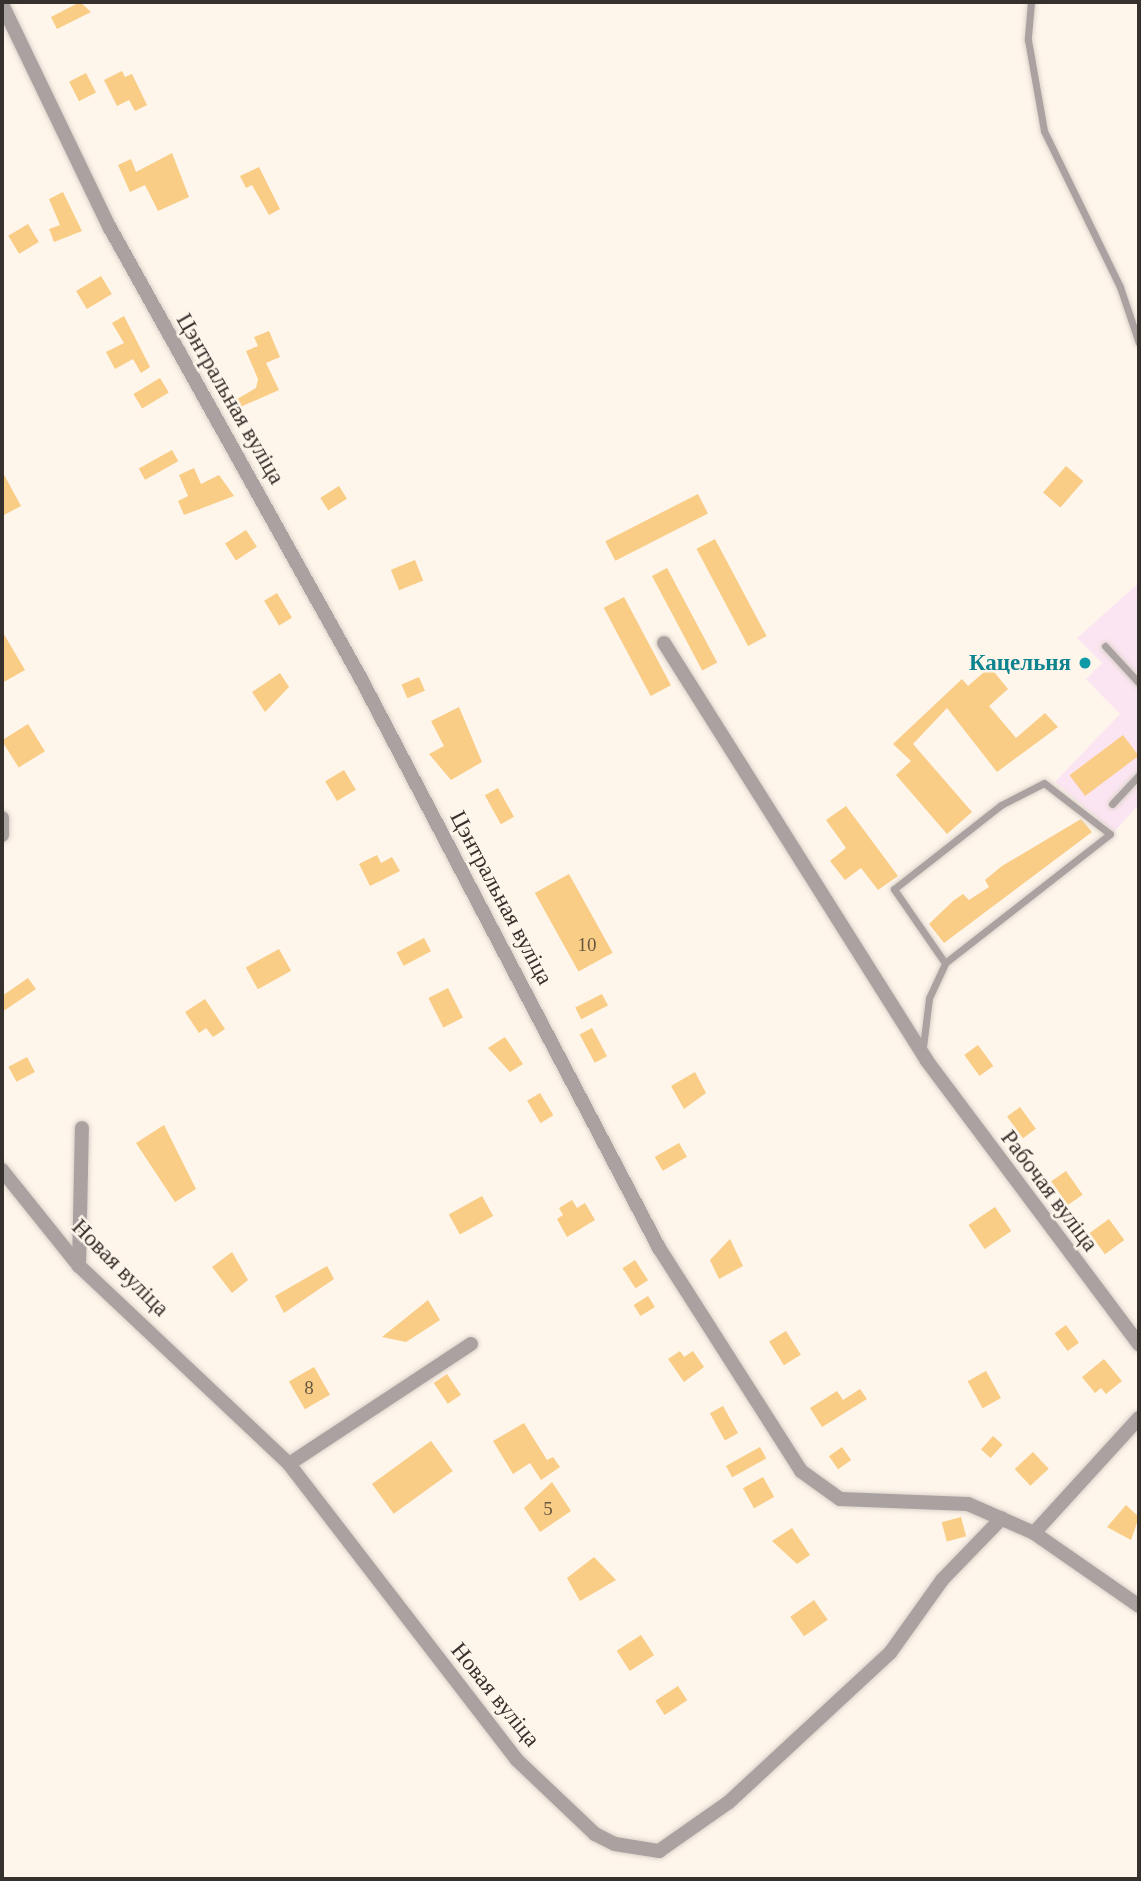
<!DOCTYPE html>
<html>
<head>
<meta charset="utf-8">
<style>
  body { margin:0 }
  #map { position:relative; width:1141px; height:1881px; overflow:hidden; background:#fef5eb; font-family:Georgia,serif }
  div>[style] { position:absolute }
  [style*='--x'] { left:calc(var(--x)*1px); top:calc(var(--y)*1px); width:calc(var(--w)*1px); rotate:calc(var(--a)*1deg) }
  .industrial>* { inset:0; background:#fce5f2 }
  .building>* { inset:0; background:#facd86; transform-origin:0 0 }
  .roads { filter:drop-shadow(0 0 2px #dad2c9) drop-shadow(0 0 2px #dad2c9) }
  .service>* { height:7px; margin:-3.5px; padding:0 3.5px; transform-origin:3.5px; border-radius:3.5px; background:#aaa2a0 }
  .minor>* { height:14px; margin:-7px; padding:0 7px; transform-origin:7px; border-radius:7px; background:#aaa2a0 }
  .dots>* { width:19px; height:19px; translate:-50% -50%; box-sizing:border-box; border:4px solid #fef5eb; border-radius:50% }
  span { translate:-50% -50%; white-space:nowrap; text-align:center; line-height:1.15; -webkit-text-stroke:5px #fef5eb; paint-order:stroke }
  .number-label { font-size:19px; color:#675843 }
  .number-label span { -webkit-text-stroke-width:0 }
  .street-label { font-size:23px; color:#36312d }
  .culture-label { font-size:23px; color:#0d838f; font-weight:700 }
  .right { translate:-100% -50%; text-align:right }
  .frame { position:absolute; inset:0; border:4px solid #36312d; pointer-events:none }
</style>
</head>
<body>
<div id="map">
  <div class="industrial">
    <i style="clip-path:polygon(1139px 583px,1139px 804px,1114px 832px,1055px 782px,1120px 714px,1086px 679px,1102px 663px,1077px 638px)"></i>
  </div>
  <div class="building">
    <i style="clip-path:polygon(80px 2px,91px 12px,57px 29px,51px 17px)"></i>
    <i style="clip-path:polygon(122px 71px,125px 77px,132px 74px,147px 105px,135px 111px,129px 100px,117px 106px,104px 80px)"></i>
    <i style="left:86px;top:73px;width:22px;height:19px;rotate:63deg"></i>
    <i style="clip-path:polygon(172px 153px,189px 197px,158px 211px,145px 185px,130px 192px,118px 165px,131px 159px,136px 172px)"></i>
    <i style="clip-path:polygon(259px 167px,280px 209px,269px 215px,252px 185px,246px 188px,240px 176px)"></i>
    <i style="clip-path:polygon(63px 192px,82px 231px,54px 242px,49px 229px,60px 225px,49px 199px)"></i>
    <i style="left:28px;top:224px;width:21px;height:23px;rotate:59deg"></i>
    <i style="left:101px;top:276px;width:21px;height:29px;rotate:59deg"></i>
    <i style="clip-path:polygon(124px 316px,150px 367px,141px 373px,133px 359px,115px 369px,106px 352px,124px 343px,112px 323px)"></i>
    <i style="clip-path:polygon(269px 331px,280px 357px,266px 363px,279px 390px,238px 408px,234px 401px,256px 388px,258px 379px,246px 351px,258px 346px,254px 337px)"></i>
    <i style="left:160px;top:378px;width:17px;height:31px;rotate:59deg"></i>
    <i style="left:172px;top:450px;width:13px;height:38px;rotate:61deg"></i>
    <i style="left:1066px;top:466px;width:23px;height:35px;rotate:41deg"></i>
    <i style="clip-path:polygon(194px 468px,201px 484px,219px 475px,234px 496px,184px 515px,178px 501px,188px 496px,179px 475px)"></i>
    <i style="clip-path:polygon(2px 471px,21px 506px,2px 516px)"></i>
    <i style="left:339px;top:486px;width:15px;height:22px;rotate:58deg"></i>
    <i style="left:698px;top:494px;width:22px;height:104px;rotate:63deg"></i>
    <i style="left:246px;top:530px;width:20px;height:25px;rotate:57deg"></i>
    <i style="left:715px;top:539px;width:110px;height:21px;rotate:62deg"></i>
    <i style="left:415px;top:560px;width:22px;height:26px;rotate:68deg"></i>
    <i style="left:667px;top:568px;width:107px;height:17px;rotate:62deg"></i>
    <i style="left:277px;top:593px;width:29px;height:15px;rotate:59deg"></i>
    <i style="left:624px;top:597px;width:100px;height:23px;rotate:62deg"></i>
    <i style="clip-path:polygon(2px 631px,25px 670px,2px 683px)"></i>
    <i style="clip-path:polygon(990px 667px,1008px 689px,989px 706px,1016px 738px,1045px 713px,1058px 727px,997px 772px,947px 708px,913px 744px,972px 812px,947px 834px,896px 775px,911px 761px,893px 744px,962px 679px,968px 686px)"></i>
    <i style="clip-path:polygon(280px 673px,289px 687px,265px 712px,252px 692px)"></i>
    <i style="left:419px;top:677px;width:15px;height:19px;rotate:67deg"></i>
    <i style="clip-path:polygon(459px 707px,482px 762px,451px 780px,429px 754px,444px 746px,431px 721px)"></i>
    <i style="left:28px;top:724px;width:32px;height:31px;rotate:58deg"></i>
    <i style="left:1123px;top:735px;width:26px;height:67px;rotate:53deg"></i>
    <i style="left:344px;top:770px;width:23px;height:22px;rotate:59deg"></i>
    <i style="left:498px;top:788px;width:33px;height:15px;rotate:61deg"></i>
    <i style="clip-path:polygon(846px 806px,898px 876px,878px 890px,861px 868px,845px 880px,830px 861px,846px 848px,826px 820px)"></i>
    <i style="clip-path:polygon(1081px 819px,1092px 832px,944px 943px,929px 924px,953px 901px,963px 894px,969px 900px,989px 887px,985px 880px,1002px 866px)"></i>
    <i style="clip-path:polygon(377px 855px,381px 863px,392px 857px,400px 871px,370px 886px,359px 864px)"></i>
    <i style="left:569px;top:874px;width:90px;height:39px;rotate:61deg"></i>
    <i style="left:424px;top:938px;width:15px;height:31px;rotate:62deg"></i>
    <i style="left:279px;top:949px;width:25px;height:38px;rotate:61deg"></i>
    <i style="clip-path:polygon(28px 978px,36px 989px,2px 1012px,2px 996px)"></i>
    <i style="left:448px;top:988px;width:33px;height:22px;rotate:63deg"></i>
    <i style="left:602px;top:994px;width:13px;height:30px;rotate:63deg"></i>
    <i style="clip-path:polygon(205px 999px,225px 1029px,213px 1037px,206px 1028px,199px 1033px,185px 1012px)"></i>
    <i style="left:592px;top:1028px;width:32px;height:14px;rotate:62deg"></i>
    <i style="clip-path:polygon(505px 1037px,523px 1064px,510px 1072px,488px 1048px)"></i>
    <i style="left:978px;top:1045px;width:26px;height:17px;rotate:54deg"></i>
    <i style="left:27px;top:1057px;width:17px;height:21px;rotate:62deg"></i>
    <i style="clip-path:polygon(695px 1072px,706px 1093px,684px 1109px,671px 1086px)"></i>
    <i style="left:540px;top:1093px;width:26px;height:15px;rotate:59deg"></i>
    <i style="left:1020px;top:1107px;width:27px;height:16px;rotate:54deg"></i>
    <i style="clip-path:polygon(164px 1125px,196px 1189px,175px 1202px,136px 1143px)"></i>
    <i style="left:679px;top:1143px;width:16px;height:28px;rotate:60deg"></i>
    <i style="left:1066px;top:1171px;width:29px;height:18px;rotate:55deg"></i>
    <i style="left:482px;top:1196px;width:23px;height:38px;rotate:61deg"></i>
    <i style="clip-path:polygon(572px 1200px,577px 1208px,585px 1203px,595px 1220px,567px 1237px,557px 1219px,563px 1215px,559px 1208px)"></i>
    <i style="left:995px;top:1207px;width:29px;height:32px;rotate:56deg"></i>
    <i style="left:1109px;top:1219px;width:26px;height:24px;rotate:54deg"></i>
    <i style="clip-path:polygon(730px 1239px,743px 1266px,719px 1279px,710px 1260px)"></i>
    <i style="clip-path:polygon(232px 1252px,248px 1280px,232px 1293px,212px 1267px)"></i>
    <i style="left:635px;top:1260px;width:24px;height:15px;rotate:57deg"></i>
    <i style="clip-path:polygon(327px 1266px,334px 1279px,284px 1313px,275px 1296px)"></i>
    <i style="left:648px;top:1296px;width:13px;height:17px;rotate:58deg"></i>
    <i style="clip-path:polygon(428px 1300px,440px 1320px,406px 1342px,382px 1337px)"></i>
    <i style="left:1066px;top:1325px;width:22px;height:14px;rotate:54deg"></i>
    <i style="left:786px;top:1331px;width:28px;height:20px;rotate:58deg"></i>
    <i style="clip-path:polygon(680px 1351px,684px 1357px,693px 1351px,704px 1367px,684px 1382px,668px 1359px)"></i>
    <i style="clip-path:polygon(1104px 1359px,1122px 1381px,1106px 1394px,1101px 1388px,1095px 1393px,1082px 1377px)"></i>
    <i style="left:314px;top:1367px;width:32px;height:29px;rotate:60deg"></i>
    <i style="left:986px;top:1371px;width:31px;height:21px;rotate:61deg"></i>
    <i style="left:447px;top:1374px;width:25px;height:16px;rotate:56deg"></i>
    <i style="clip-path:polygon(860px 1389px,867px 1399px,822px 1427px,810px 1408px,837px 1391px,843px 1400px)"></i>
    <i style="left:723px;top:1406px;width:31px;height:15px;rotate:61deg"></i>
    <i style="clip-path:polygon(524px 1423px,547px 1460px,553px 1457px,560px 1467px,541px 1480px,530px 1463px,513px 1474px,493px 1441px)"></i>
    <i style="left:993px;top:1436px;width:13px;height:18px;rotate:42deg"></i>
    <i style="left:431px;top:1441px;width:37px;height:73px;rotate:54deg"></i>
    <i style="left:760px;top:1447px;width:13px;height:39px;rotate:61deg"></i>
    <i style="left:842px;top:1447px;width:16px;height:16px;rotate:55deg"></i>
    <i style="left:1033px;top:1452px;width:23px;height:25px;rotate:47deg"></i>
    <i style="left:763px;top:1477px;width:23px;height:23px;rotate:61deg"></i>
    <i style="clip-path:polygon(552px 1482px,571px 1511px,540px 1532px,524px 1508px)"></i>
    <i style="clip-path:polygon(1126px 1505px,1139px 1517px,1131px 1540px,1107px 1527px)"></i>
    <i style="left:961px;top:1517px;width:20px;height:20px;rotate:75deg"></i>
    <i style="clip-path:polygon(792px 1528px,810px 1555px,797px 1564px,772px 1541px)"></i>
    <i style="clip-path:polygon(594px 1557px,616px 1580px,580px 1601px,567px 1578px)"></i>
    <i style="left:814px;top:1600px;width:24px;height:29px;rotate:55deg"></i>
    <i style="left:641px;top:1635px;width:24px;height:29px;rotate:57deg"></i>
    <i style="left:678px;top:1686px;width:17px;height:27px;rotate:57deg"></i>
  </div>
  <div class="roads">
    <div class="service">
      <i style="--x:1031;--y:2;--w:38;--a:95"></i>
      <i style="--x:1028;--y:40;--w:92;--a:80"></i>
      <i style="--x:1044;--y:131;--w:174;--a:64"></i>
      <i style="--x:1120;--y:287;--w:59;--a:71.3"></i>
      <i style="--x:1105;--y:646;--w:50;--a:47.4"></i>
      <i style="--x:1112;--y:804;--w:40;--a:-47"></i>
      <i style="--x:923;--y:1047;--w:49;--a:-83"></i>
      <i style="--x:929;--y:998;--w:38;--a:-65"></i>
      <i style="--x:945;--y:963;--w:90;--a:-124.6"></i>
      <i style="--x:894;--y:889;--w:136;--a:-38.1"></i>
      <i style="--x:1001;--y:805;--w:48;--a:-27.1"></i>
      <i style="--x:1044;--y:783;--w:83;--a:37.7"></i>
      <i style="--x:1110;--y:834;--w:209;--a:142"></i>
    </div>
    <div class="minor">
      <i style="--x:2;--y:4;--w:249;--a:64.3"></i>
      <i style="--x:110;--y:228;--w:514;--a:60.89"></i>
      <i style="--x:360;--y:677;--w:645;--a:62.36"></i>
      <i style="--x:659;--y:1248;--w:264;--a:57.5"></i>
      <i style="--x:801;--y:1471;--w:48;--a:35.7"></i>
      <i style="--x:840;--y:1499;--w:128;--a:2.2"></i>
      <i style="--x:968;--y:1504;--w:72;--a:23.7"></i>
      <i style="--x:1034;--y:1533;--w:128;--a:34.8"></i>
      <i style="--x:664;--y:643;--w:494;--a:57.8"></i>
      <i style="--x:927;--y:1061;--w:354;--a:53.2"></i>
      <i style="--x:2;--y:818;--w:17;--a:90"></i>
      <i style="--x:2;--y:1170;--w:123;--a:51.3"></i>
      <i style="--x:79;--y:1266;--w:289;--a:43.3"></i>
      <i style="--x:289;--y:1464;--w:374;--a:52.4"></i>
      <i style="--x:517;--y:1760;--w:108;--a:43.5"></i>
      <i style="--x:595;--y:1834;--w:22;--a:27"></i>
      <i style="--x:615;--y:1844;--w:45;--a:9"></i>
      <i style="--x:659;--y:1851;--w:85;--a:-35"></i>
      <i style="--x:729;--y:1802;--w:219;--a:-42.8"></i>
      <i style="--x:890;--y:1653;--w:90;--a:-54.5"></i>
      <i style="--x:942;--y:1580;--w:86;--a:-45.9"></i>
      <i style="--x:79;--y:1266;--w:138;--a:-88.8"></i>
      <i style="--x:289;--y:1464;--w:218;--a:-33.4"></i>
      <i style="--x:1034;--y:1533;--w:156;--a:-47.6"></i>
    </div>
  </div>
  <div class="dots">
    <i style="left:1085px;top:663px;background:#0f9aa8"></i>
  </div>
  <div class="number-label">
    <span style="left:587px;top:945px">10</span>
    <span style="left:309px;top:1388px">8</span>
    <span style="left:548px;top:1509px">5</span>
  </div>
  <div class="street-label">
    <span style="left:230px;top:399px;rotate:60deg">Цэнтральная вуліца</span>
    <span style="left:501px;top:898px;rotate:62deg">Цэнтральная вуліца</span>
    <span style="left:1049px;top:1191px;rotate:53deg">Рабочая вуліца</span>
    <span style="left:120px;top:1268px;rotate:45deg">Новая вуліца</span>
    <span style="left:495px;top:1695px;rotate:51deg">Новая вуліца</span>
  </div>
  <div class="culture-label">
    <span class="right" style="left:1071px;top:663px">Кацельня</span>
  </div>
  <div class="frame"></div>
</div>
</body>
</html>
